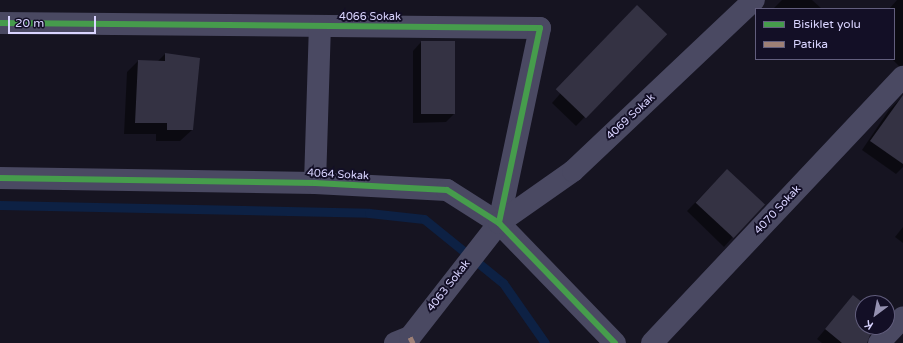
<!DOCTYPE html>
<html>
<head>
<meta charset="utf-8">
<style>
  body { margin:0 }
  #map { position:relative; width:903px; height:343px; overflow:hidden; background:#161421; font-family:"Varela Round",sans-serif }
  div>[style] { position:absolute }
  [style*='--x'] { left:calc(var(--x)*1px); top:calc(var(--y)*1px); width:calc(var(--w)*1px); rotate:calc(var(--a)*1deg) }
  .shadow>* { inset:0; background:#0007 }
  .stream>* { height:9px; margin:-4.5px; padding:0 4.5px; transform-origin:4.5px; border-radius:4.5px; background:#0d2144 }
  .building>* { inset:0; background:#343243; transform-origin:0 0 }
  .street>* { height:22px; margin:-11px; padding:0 11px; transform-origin:11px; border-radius:11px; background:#4a4962 }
  .quiet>* { height:5px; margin-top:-2.5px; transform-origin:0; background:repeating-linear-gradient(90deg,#9e8076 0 10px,transparent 0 15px) }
  .cycleway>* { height:6px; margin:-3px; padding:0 3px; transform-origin:3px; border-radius:3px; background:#469c4c }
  span { translate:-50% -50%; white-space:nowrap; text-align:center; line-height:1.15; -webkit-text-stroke:4px #130f26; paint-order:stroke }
  .street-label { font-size:11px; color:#d9d4ff }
  .legend { position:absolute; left:755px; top:8px; width:140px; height:52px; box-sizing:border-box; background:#130f26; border:1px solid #625e7d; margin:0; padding:5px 7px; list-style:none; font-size:12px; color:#d9d4ff }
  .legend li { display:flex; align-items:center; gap:8px; height:20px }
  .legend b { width:20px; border:1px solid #625e7d }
  .north { position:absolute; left:855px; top:295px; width:40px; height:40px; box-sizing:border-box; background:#130f26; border:1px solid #625e7d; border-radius:50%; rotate:212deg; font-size:11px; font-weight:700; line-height:16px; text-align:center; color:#d9d4ff }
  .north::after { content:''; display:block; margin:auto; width:14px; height:18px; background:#9591b1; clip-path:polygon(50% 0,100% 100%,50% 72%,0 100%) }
  .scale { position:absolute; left:8px; top:16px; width:88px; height:18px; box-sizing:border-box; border:2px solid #d9d4ff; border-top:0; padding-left:5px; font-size:12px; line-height:14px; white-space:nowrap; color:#d9d4ff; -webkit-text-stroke:3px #130f26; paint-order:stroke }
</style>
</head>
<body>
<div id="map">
  <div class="shadow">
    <i style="clip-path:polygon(782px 0,812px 0,822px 9px,773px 9px)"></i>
    <i style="clip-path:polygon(897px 0,903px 0,903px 70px,892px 59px,894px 59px,894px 9px,889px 9px)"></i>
    <i style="clip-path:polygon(637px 6px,665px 34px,576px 126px,552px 103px)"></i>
    <i style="clip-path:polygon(421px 42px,455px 113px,446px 122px,413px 123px,413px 51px)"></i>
    <i style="clip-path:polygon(165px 54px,192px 130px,180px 141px,156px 141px,156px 134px,124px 134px,127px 72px,138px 61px,157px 62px)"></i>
    <i style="clip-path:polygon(903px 96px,903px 167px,896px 174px,862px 150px,889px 110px)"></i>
    <i style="clip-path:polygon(718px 179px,732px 238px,724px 247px,687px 211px)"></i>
    <i style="clip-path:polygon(903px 227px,903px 243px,895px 237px)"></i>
    <i style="clip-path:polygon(853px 296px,863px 304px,863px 327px,875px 327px,869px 334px,866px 343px,822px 343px,817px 339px)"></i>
  </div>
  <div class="stream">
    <i style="--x:0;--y:205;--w:369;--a:1.2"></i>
    <i style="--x:369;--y:213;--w:55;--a:6.2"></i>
    <i style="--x:424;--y:219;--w:102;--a:39"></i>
    <i style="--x:503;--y:283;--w:73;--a:55"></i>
  </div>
  <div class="building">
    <i style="left:637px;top:5px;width:42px;height:117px;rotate:44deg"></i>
    <i style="left:421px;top:41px;width:34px;height:73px"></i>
    <i style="clip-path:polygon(165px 53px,200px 58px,193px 130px,167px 130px,167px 123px,135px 123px,138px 60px,165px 61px)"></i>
    <i style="clip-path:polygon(903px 95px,903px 164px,870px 141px)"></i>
    <i style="left:727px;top:169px;width:52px;height:46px;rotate:43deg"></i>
    <i style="clip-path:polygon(853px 295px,863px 303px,863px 327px,877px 327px,870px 335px,867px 343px,842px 343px,825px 329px)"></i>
  </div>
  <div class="street">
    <i style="--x:0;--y:23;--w:540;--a:0.53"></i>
    <i style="--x:540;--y:28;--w:199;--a:101.9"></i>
    <i style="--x:0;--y:178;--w:315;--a:0.9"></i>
    <i style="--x:315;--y:183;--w:132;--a:3"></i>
    <i style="--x:447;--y:190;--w:62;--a:32.4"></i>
    <i style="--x:499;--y:223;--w:167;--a:46"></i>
    <i style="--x:315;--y:183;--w:157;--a:-88.2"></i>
    <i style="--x:395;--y:343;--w:16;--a:-22"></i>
    <i style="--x:410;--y:337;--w:145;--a:-52"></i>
    <i style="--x:499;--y:223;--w:90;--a:-35.1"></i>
    <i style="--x:573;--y:171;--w:249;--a:-43.4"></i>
    <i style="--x:652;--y:343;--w:366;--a:-46.7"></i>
    <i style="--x:879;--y:343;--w:35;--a:-47"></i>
  </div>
  <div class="quiet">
    <i style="--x:410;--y:337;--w:7;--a:63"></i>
  </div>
  <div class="cycleway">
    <i style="--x:0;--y:23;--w:540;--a:0.53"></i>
    <i style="--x:540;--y:28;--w:199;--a:101.9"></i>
    <i style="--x:0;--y:178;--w:315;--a:0.9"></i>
    <i style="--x:315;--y:183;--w:132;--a:3"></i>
    <i style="--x:447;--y:190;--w:62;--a:32.4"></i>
    <i style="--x:499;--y:223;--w:167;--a:46"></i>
  </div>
  <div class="street-label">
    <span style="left:370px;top:17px">4066 Sokak</span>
    <span style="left:631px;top:117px;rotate:-43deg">4069 Sokak</span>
    <span style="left:338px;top:175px;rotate:3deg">4064 Sokak</span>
    <span style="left:778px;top:210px;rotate:-47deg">4070 Sokak</span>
    <span style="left:449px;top:286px;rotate:-52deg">4063 Sokak</span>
  </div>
  <ul class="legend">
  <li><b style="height:5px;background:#469c4c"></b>Bisiklet yolu</li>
  <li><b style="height:5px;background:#9e8076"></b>Patika</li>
  </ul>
  <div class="north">K</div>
  <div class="scale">20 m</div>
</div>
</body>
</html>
